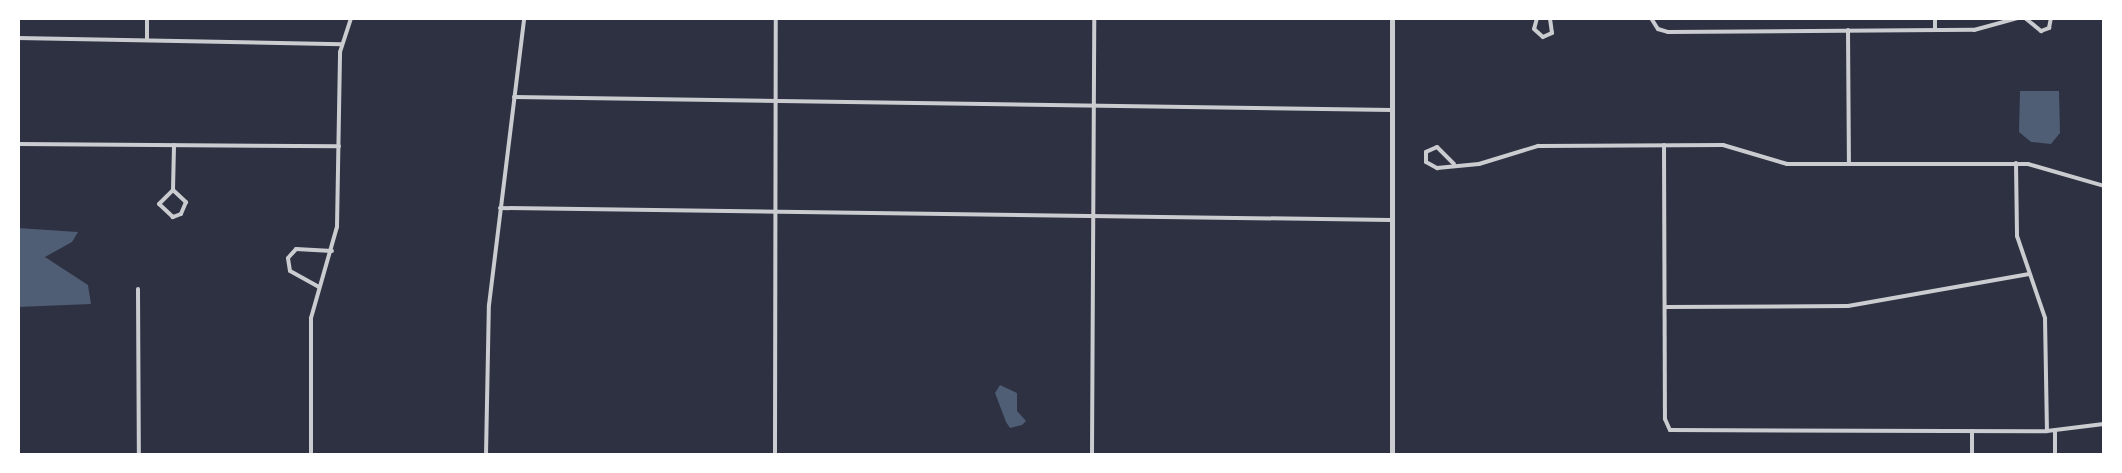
<!DOCTYPE html>
<html>
<head>
<meta charset="utf-8">
<style>
  body { margin:0 }
  #map { position:relative; width:2122px; height:473px; overflow:hidden; background:#2d3142; font-family:Quicksand,sans-serif }
  div>[style] { position:absolute }
  [style*='--x'] { left:calc(var(--x)*1px); top:calc(var(--y)*1px); width:calc(var(--w)*1px); rotate:calc(var(--a)*1deg) }
  .water>* { inset:0; background:#4f5d75 }
  .minor>* { height:4px; margin:-2px; padding:0 2px; transform-origin:2px; border-radius:2px; background:#caccd0 }
  .tertiary>* { height:5px; margin:-2.5px; padding:0 2.5px; transform-origin:2.5px; border-radius:2.5px; background:#caccd0 }
  span { translate:-50% -50%; white-space:nowrap; text-align:center; line-height:1.15; -webkit-text-stroke:4.5px #fff; paint-order:stroke }
  .frame { position:absolute; inset:0; border:20px solid #fff; pointer-events:none }
</style>
</head>
<body>
<div id="map">
  <div class="water">
    <i style="clip-path:polygon(2020px 91px,2059px 91px,2060px 133px,2051px 144px,2031px 142px,2019px 132px)"></i>
    <i style="clip-path:polygon(18px 228px,78px 232px,72px 242px,45px 257px,88px 285px,91px 304px,18px 307px)"></i>
    <i style="clip-path:polygon(1000px 385px,1017px 393px,1017px 411px,1026px 421px,1022px 425px,1010px 428px,1006px 422px,995px 393px)"></i>
  </div>
  <div class="minor">
    <i style="--x:1537;--y:18;--w:11;--a:105"></i>
    <i style="--x:1534;--y:29;--w:12;--a:42"></i>
    <i style="--x:1543;--y:37;--w:10;--a:-24"></i>
    <i style="--x:1552;--y:33;--w:15;--a:-98"></i>
    <i style="--x:1651;--y:18;--w:13;--a:58"></i>
    <i style="--x:1658;--y:29;--w:10;--a:17"></i>
    <i style="--x:1668;--y:32;--w:306;--a:-0.4"></i>
    <i style="--x:1974;--y:30;--w:46;--a:-15.3"></i>
    <i style="--x:1935;--y:18;--w:12;--a:90"></i>
    <i style="--x:2025;--y:18;--w:21;--a:39"></i>
    <i style="--x:2041;--y:31;--w:9;--a:-21"></i>
    <i style="--x:2049;--y:28;--w:10;--a:-79"></i>
    <i style="--x:1848;--y:30;--w:134;--a:89.6"></i>
    <i style="--x:18;--y:38;--w:324;--a:1.1"></i>
    <i style="--x:147;--y:40;--w:22;--a:-90"></i>
    <i style="--x:514;--y:97;--w:878;--a:0.85"></i>
    <i style="--x:18;--y:144;--w:321;--a:0.4"></i>
    <i style="--x:1664;--y:145;--w:274;--a:89.8"></i>
    <i style="--x:1665;--y:419;--w:12;--a:66"></i>
    <i style="--x:1670;--y:430;--w:377;--a:0.2"></i>
    <i style="--x:2047;--y:431;--w:57;--a:-7"></i>
    <i style="--x:2016;--y:163;--w:73;--a:89.2"></i>
    <i style="--x:2017;--y:236;--w:87;--a:71.1"></i>
    <i style="--x:2045;--y:318;--w:112;--a:89"></i>
    <i style="--x:1454;--y:164;--w:24;--a:-135"></i>
    <i style="--x:1437;--y:147;--w:12;--a:156"></i>
    <i style="--x:1426;--y:152;--w:10;--a:90"></i>
    <i style="--x:1426;--y:162;--w:13;--a:29"></i>
    <i style="--x:1437;--y:168;--w:42;--a:-5.4"></i>
    <i style="--x:1479;--y:164;--w:62;--a:-17"></i>
    <i style="--x:1538;--y:146;--w:185;--a:-0.3"></i>
    <i style="--x:1723;--y:145;--w:67;--a:16.5"></i>
    <i style="--x:1787;--y:164;--w:241;--a:0"></i>
    <i style="--x:2028;--y:164;--w:79;--a:16.1"></i>
    <i style="--x:173;--y:190;--w:18;--a:43"></i>
    <i style="--x:186;--y:202;--w:13;--a:113"></i>
    <i style="--x:181;--y:214;--w:9;--a:159"></i>
    <i style="--x:173;--y:217;--w:19;--a:-137"></i>
    <i style="--x:159;--y:204;--w:20;--a:-45"></i>
    <i style="--x:173;--y:190;--w:45;--a:-88.7"></i>
    <i style="--x:500;--y:208;--w:891;--a:0.77"></i>
    <i style="--x:319;--y:287;--w:33;--a:-151"></i>
    <i style="--x:290;--y:271;--w:13;--a:-99"></i>
    <i style="--x:288;--y:258;--w:12;--a:-48"></i>
    <i style="--x:296;--y:249;--w:36;--a:3"></i>
    <i style="--x:138;--y:289;--w:166;--a:89.7"></i>
    <i style="--x:1665;--y:307;--w:183;--a:-0.3"></i>
    <i style="--x:1848;--y:306;--w:184;--a:-10"></i>
    <i style="--x:311;--y:455;--w:137;--a:-90"></i>
    <i style="--x:311;--y:318;--w:95;--a:-74.1"></i>
    <i style="--x:337;--y:227;--w:175;--a:-89"></i>
    <i style="--x:340;--y:52;--w:36;--a:-72"></i>
    <i style="--x:486;--y:455;--w:150;--a:-88.9"></i>
    <i style="--x:489;--y:305;--w:289;--a:-83"></i>
    <i style="--x:775;--y:455;--w:437;--a:-89.9"></i>
    <i style="--x:1092;--y:455;--w:437;--a:-89.7"></i>
    <i style="--x:1972;--y:455;--w:24;--a:-90"></i>
    <i style="--x:2055;--y:455;--w:25;--a:-90"></i>
  </div>
  <div class="tertiary">
    <i style="--x:1392;--y:455;--w:437;--a:-90"></i>
  </div>
  <div class="frame"></div>
</div>
</body>
</html>
